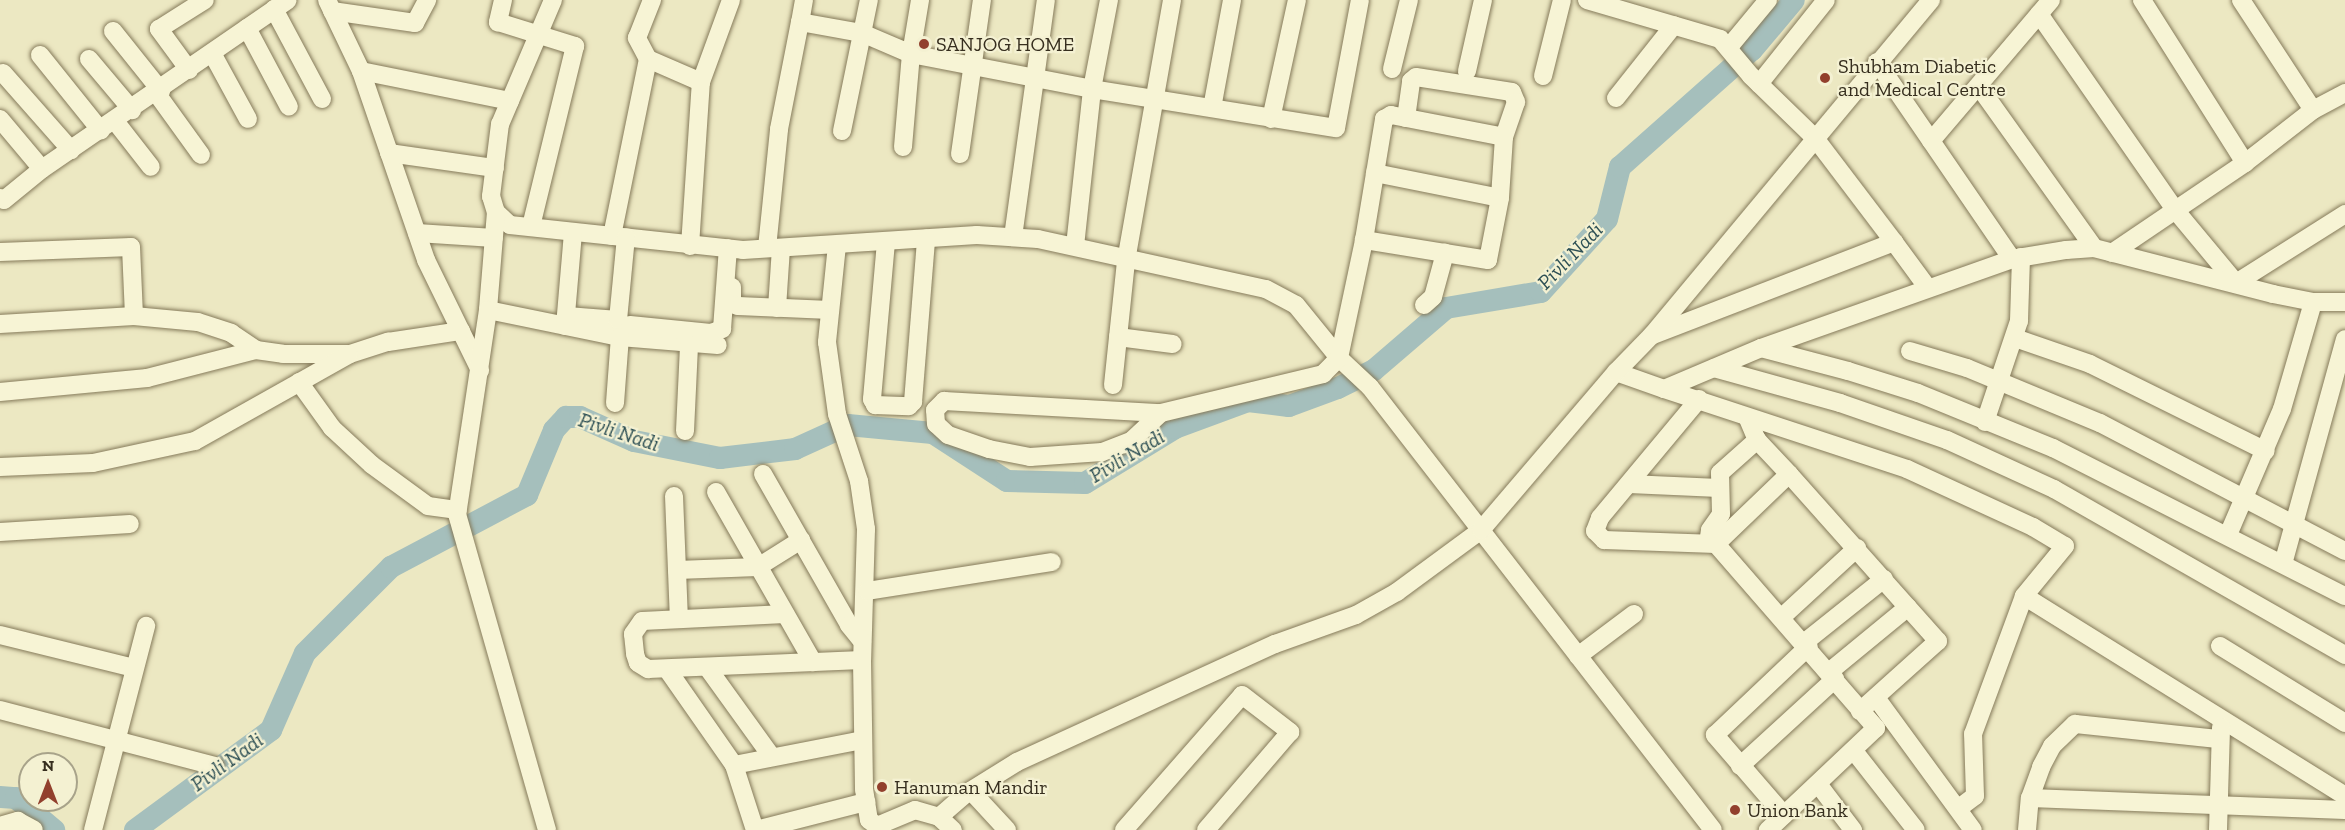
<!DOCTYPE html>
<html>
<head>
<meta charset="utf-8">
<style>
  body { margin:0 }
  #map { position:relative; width:2345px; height:830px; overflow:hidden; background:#ece8c2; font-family:"Zilla Slab",serif }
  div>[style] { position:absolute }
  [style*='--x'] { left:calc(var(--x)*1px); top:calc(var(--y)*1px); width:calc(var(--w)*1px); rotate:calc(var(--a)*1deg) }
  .river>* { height:22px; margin:-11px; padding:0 11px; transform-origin:11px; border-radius:11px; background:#a5bfbc }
  .roads { filter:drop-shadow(0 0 2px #857a5a) drop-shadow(0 0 2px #857a5a) }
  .minor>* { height:18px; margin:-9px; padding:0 9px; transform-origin:9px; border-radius:9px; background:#f7f4d5 }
  .dots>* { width:16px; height:16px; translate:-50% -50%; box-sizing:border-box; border:3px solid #f4f1d2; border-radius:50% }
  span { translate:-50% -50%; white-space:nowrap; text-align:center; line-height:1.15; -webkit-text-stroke:4.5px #f4f1d2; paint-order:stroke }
  .poi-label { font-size:20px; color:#362e1e }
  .left { translate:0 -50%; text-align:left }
  .water-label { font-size:21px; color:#2e5055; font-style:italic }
  .north { position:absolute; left:18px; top:752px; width:60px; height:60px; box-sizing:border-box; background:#f4f1d2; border:2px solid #a8a38a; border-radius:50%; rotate:0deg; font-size:16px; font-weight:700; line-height:24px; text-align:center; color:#362e1e }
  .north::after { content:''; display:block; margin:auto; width:21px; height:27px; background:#92402d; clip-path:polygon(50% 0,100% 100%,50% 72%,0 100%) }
</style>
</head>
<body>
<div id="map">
  <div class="river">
    <i style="--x:0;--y:797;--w:16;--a:4"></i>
    <i style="--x:16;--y:798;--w:50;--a:40.1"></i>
    <i style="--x:135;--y:830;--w:169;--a:-36.3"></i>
    <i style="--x:271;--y:730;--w:84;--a:-66.2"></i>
    <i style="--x:305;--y:653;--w:122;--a:-45"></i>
    <i style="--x:391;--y:567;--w:154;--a:-27.9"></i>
    <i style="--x:527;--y:495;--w:70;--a:-67.4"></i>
    <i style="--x:554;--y:430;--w:18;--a:-47"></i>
    <i style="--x:566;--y:417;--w:14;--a:0"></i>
    <i style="--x:580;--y:417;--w:59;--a:24"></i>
    <i style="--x:634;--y:441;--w:88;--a:11.2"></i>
    <i style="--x:720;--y:458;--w:76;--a:-6.8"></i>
    <i style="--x:795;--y:449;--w:58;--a:-24.4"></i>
    <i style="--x:848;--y:425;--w:85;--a:5.4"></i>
    <i style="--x:933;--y:433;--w:88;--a:33"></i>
    <i style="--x:1007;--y:481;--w:78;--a:1.5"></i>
    <i style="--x:1085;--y:483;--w:105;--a:-31.4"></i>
    <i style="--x:1175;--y:428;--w:78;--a:-20.3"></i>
    <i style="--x:1248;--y:401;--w:41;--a:7"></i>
    <i style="--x:1289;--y:406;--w:52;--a:-20.2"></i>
    <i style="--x:1338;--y:388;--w:40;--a:-26.6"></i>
    <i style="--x:1374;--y:370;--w:95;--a:-40.7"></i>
    <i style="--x:1446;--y:308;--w:96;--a:-9.6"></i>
    <i style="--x:1541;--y:292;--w:98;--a:-47.9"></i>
    <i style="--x:1607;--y:219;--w:54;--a:-76"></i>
    <i style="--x:1620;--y:167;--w:176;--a:-41.6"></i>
    <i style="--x:1752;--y:50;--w:65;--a:-50"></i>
  </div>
  <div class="roads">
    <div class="minor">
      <i style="--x:327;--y:0;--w:79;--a:64.4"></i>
      <i style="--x:361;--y:71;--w:152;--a:11.4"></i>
      <i style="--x:503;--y:0;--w:23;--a:103"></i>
      <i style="--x:498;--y:22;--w:81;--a:17.3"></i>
      <i style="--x:575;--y:46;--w:186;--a:103.7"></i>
      <i style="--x:553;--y:0;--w:135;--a:113.1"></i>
      <i style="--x:500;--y:124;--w:73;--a:97.1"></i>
      <i style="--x:491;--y:196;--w:17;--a:73"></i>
      <i style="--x:496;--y:212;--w:19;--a:43"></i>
      <i style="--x:510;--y:225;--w:234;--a:6.1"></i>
      <i style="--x:743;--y:250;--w:234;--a:-3.7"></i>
      <i style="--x:977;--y:235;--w:61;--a:3.8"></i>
      <i style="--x:1038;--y:239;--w:233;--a:12.4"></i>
      <i style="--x:1266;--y:289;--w:34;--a:28"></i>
      <i style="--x:1296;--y:305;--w:68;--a:50.9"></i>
      <i style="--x:1339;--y:358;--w:42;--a:43.1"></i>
      <i style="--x:1370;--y:387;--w:560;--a:52.25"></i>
      <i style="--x:804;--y:0;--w:22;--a:100"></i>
      <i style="--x:800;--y:22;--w:63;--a:10.1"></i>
      <i style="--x:862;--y:33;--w:53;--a:23.2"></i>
      <i style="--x:911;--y:54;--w:184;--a:10.9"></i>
      <i style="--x:1092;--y:89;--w:247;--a:9.1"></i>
      <i style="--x:1336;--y:128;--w:130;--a:-79.4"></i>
      <i style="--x:1587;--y:0;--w:139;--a:16.3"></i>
      <i style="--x:1720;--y:39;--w:48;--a:50"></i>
      <i style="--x:1751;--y:76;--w:89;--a:44.1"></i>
      <i style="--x:1815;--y:138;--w:131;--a:52.8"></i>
      <i style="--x:1894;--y:242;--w:258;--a:158.9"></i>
      <i style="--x:2142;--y:0;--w:193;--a:57.7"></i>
      <i style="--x:2241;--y:0;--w:131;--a:56.8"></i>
      <i style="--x:274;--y:9;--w:102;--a:61.9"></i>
      <i style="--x:332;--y:11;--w:84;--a:8.2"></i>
      <i style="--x:415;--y:23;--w:26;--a:-62"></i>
      <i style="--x:2039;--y:14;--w:240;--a:55.2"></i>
      <i style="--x:2176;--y:211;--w:94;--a:50.2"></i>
      <i style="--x:2236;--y:283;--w:129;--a:-32.3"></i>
      <i style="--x:247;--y:28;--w:89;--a:62"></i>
      <i style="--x:113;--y:31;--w:77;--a:51.3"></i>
      <i style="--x:1729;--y:47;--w:61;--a:-50.3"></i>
      <i style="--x:212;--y:53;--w:75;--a:61.4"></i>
      <i style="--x:40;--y:55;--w:97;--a:51.2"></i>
      <i style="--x:89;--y:59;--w:67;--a:49.9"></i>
      <i style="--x:648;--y:59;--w:58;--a:23.5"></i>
      <i style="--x:1877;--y:62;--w:239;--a:55.6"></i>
      <i style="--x:1392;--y:69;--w:71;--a:-76.2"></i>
      <i style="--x:189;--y:70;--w:51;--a:-126.2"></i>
      <i style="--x:159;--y:29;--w:54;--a:-32.2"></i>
      <i style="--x:361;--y:71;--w:200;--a:71"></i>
      <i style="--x:426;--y:260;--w:123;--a:63.9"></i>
      <i style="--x:1467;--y:71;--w:73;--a:-77.3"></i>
      <i style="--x:3;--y:73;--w:103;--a:48.6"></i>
      <i style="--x:1543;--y:76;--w:78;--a:-76"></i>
      <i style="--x:1759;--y:84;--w:107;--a:-51.4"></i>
      <i style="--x:1980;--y:88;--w:196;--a:54.5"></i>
      <i style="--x:157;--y:94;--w:75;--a:54.2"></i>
      <i style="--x:1616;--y:98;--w:93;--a:-51.5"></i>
      <i style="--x:1212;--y:108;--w:110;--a:-79.5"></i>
      <i style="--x:1406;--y:118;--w:37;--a:-82"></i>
      <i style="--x:1411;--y:81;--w:6;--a:-39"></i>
      <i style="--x:1416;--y:77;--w:97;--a:8.9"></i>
      <i style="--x:1512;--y:92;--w:11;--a:68"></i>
      <i style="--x:1516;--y:102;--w:37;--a:109"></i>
      <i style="--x:0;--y:119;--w:65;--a:50"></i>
      <i style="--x:1271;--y:119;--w:122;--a:-77.7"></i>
      <i style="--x:115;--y:121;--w:58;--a:52"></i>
      <i style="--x:842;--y:131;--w:134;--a:-78.4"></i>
      <i style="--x:1931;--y:141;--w:185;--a:-49.6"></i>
      <i style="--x:903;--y:147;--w:93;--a:-85.1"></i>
      <i style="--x:911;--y:54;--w:55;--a:-80.5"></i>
      <i style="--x:389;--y:153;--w:107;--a:8.1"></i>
      <i style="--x:960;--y:154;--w:156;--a:-81.9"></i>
      <i style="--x:1375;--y:173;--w:127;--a:11.3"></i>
      <i style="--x:0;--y:198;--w:4;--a:27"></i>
      <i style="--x:4;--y:200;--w:49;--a:-39.2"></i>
      <i style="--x:42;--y:169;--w:298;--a:-34.5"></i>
      <i style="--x:496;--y:212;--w:98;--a:94.7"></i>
      <i style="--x:488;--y:310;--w:135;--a:11.6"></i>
      <i style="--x:620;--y:337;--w:98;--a:4.7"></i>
      <i style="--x:417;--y:233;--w:77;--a:3.7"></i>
      <i style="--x:612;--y:236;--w:181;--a:-78.5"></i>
      <i style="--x:648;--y:59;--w:24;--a:-118"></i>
      <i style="--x:637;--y:38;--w:41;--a:-68.5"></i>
      <i style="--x:1013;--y:237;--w:239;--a:-82.1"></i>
      <i style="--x:886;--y:242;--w:158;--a:95.1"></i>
      <i style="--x:872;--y:399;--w:7;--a:63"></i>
      <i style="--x:875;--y:405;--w:34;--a:2"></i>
      <i style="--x:909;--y:406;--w:6;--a:-45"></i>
      <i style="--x:913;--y:402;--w:164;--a:-85.4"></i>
      <i style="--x:1894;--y:242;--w:56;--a:53.7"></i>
      <i style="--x:837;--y:245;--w:98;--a:95.9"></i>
      <i style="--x:827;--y:342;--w:73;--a:82.1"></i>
      <i style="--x:837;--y:414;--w:71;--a:71.8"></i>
      <i style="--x:859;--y:481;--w:49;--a:81.7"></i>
      <i style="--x:866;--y:529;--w:131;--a:91.7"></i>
      <i style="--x:862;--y:660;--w:129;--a:89.1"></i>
      <i style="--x:864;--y:789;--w:31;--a:81"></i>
      <i style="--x:869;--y:820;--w:10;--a:37"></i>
      <i style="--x:877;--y:826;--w:41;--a:-22.8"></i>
      <i style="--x:915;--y:810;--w:25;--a:16"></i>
      <i style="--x:939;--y:817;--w:19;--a:43"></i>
      <i style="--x:690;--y:246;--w:164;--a:-86.2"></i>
      <i style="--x:701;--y:82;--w:87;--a:-69.9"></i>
      <i style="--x:1075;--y:246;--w:158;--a:-83.8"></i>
      <i style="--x:1092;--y:89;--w:91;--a:-79.2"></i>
      <i style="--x:767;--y:248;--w:120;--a:-84.2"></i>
      <i style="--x:779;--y:129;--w:109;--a:-78.9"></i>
      <i style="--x:0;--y:252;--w:131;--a:-2.2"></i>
      <i style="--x:131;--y:247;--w:69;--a:87.5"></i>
      <i style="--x:2112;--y:253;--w:161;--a:-34.1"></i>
      <i style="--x:2245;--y:163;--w:86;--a:-37.9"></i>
      <i style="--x:2313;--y:110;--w:36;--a:-28"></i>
      <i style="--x:732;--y:287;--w:17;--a:90"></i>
      <i style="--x:732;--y:304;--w:6;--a:18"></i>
      <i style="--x:738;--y:306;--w:92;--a:2.5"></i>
      <i style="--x:1424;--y:305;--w:12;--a:-42"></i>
      <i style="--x:1433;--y:297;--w:46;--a:-74.7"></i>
      <i style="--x:777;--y:308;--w:60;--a:-86.2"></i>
      <i style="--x:488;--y:310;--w:206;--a:98.6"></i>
      <i style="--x:457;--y:514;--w:329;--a:74.1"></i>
      <i style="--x:567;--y:316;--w:51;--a:4.5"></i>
      <i style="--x:618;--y:320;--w:83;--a:-84.5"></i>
      <i style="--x:0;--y:324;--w:134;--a:-3.4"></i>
      <i style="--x:134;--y:316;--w:64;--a:5.4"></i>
      <i style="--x:198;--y:322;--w:35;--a:18"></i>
      <i style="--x:231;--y:333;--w:30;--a:34"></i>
      <i style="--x:256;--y:350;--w:27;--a:8"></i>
      <i style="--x:283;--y:354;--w:67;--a:0"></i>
      <i style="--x:350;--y:354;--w:40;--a:-18"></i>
      <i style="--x:388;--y:342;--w:74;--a:-8.6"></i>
      <i style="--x:630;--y:325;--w:81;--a:5.6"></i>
      <i style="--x:711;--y:333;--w:12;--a:-20"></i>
      <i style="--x:722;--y:329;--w:81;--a:-85.8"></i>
      <i style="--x:565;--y:326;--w:94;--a:-85.1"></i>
      <i style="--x:1118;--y:337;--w:55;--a:7.3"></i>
      <i style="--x:2015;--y:338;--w:79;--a:19.1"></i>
      <i style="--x:2090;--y:364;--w:196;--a:26.3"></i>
      <i style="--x:1761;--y:348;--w:266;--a:-19.5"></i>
      <i style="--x:2012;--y:259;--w:55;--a:-9.5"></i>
      <i style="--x:2066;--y:250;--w:28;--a:-4"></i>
      <i style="--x:2094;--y:248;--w:185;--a:14.4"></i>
      <i style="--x:2273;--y:294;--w:41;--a:11.3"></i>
      <i style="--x:2313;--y:302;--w:32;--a:0"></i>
      <i style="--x:1910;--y:351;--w:59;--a:16.6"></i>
      <i style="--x:1967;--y:368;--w:144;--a:22.5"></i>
      <i style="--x:2100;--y:423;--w:276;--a:27.6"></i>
      <i style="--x:1714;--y:368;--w:131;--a:15.5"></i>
      <i style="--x:1840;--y:403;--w:113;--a:19.1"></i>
      <i style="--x:1947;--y:440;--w:118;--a:24.6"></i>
      <i style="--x:2054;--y:489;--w:335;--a:29.7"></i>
      <i style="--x:1616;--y:372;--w:51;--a:19.5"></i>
      <i style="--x:1664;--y:389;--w:105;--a:-22.9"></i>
      <i style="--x:1761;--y:348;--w:90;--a:14.8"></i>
      <i style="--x:1848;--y:371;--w:73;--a:17.4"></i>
      <i style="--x:1918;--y:393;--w:146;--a:22.2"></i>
      <i style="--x:2053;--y:448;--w:327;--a:26.9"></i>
      <i style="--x:299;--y:382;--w:57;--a:54.3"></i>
      <i style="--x:332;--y:428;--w:54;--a:42.8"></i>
      <i style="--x:372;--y:465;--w:69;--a:36.2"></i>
      <i style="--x:428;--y:506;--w:30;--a:8"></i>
      <i style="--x:1113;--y:385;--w:125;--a:-84"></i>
      <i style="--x:1126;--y:261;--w:265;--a:-80"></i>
      <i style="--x:1664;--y:389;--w:256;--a:18.2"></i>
      <i style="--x:1907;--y:469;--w:139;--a:24.7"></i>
      <i style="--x:2033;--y:527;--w:37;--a:31"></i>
      <i style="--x:2065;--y:546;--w:65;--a:129.4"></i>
      <i style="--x:2024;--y:596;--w:378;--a:31.9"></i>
      <i style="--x:0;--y:392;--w:148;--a:-5.4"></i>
      <i style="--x:147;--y:378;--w:113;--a:-14.4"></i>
      <i style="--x:1699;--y:399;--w:155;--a:129.8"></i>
      <i style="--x:1600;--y:518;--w:14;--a:111"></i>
      <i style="--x:1595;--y:531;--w:13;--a:45"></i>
      <i style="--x:1604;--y:540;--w:112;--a:2"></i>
      <i style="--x:615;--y:403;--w:66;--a:-85.7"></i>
      <i style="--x:1161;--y:413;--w:41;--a:137"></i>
      <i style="--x:1131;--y:441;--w:31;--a:159"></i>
      <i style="--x:1102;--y:452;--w:72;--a:176"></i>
      <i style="--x:1030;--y:457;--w:42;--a:-169"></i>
      <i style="--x:989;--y:449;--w:43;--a:-161.1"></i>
      <i style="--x:948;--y:435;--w:16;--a:-137"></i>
      <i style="--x:936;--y:424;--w:14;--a:-94"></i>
      <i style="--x:935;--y:410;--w:13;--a:-45"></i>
      <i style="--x:944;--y:401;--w:217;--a:3.2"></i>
      <i style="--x:1161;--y:413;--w:167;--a:-13.5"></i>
      <i style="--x:1323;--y:374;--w:23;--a:-45"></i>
      <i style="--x:1339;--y:358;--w:121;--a:-78"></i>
      <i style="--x:1364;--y:240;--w:123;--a:-80.6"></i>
      <i style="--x:1384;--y:119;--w:8;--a:-30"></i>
      <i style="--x:1391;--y:115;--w:115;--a:11"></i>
      <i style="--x:1504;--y:137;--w:61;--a:93.8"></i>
      <i style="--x:1500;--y:198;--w:63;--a:101"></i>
      <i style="--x:1488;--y:260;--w:126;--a:-170.8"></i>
      <i style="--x:1748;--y:419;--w:23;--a:67"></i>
      <i style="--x:1757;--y:440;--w:47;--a:46.7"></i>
      <i style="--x:1789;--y:474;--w:101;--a:136.2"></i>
      <i style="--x:1716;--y:544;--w:244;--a:49"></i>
      <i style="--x:1876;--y:728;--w:149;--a:136.6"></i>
      <i style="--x:1985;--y:422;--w:107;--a:-71.4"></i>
      <i style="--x:2019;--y:321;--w:64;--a:-88.2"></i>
      <i style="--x:685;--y:431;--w:86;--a:-87.3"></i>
      <i style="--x:0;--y:467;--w:93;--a:-2.5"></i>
      <i style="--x:93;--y:463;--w:104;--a:-12.2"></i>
      <i style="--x:195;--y:441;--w:176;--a:-29.3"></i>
      <i style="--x:763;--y:474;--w:174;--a:60.3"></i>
      <i style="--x:849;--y:625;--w:21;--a:51"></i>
      <i style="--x:1789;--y:474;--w:224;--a:48.3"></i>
      <i style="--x:1938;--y:641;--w:105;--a:138.1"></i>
      <i style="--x:1629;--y:484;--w:90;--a:2.5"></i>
      <i style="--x:716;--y:492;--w:196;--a:60.3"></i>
      <i style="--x:674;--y:496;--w:122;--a:87.7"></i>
      <i style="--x:0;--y:532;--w:130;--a:-3.5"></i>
      <i style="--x:2228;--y:535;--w:137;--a:-66.8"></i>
      <i style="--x:2282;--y:409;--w:111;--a:-73.8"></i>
      <i style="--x:1708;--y:543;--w:13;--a:-81"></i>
      <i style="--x:1710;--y:530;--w:19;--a:-55"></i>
      <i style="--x:1721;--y:514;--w:41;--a:-91.4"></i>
      <i style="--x:1720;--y:473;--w:50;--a:-41.7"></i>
      <i style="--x:2283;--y:564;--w:233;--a:-74.6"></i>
      <i style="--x:677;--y:570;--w:81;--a:-2.1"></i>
      <i style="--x:758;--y:567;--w:51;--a:-32.1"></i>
      <i style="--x:867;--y:591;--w:187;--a:-8.9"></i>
      <i style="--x:785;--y:614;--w:143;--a:177.2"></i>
      <i style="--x:642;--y:621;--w:16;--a:125"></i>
      <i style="--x:633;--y:634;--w:20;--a:84"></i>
      <i style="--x:635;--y:654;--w:9;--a:72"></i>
      <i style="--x:638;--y:663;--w:12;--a:31"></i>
      <i style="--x:648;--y:669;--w:214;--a:-2.4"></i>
      <i style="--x:1782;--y:617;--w:102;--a:-42.6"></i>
      <i style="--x:0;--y:635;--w:138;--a:13.8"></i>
      <i style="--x:1805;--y:642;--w:101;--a:-38.6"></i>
      <i style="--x:2220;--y:646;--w:147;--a:31.6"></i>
      <i style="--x:1578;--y:656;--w:70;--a:-36.9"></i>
      <i style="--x:707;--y:667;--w:111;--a:54.2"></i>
      <i style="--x:667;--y:669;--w:117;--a:55.1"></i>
      <i style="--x:734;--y:765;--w:131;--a:-11"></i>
      <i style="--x:1829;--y:672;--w:102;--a:-39.4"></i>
      <i style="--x:1877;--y:699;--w:162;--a:53.8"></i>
      <i style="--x:0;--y:710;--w:222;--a:14.6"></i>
      <i style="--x:1854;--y:751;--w:100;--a:51.9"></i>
      <i style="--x:734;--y:765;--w:68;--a:72.1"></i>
      <i style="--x:1740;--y:766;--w:129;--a:-42.5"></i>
      <i style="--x:1818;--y:784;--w:58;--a:52.7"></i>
      <i style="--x:971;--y:791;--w:53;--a:47.3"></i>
      <i style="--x:2030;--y:798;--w:315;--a:2.2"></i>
      <i style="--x:1959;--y:808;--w:20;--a:-37"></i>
      <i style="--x:1975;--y:796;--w:62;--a:-91.8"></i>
      <i style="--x:1973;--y:734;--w:147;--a:-69.7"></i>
      <i style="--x:1784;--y:815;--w:106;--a:-130.8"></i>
      <i style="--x:1715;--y:735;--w:129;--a:-43.4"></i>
      <i style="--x:939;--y:817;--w:33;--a:-41"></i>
      <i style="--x:964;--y:795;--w:62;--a:-31.9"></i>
      <i style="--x:1017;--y:762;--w:284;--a:-24.6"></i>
      <i style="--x:1275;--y:644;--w:86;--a:-19.7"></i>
      <i style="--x:1356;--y:615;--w:47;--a:-29.3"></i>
      <i style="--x:1397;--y:592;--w:104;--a:-36.4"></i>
      <i style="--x:1481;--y:530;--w:208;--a:-49.5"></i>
      <i style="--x:1616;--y:372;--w:52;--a:-45.8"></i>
      <i style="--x:1652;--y:335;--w:436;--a:-50.2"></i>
      <i style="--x:0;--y:826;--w:19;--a:-16"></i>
      <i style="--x:18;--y:821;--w:18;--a:29"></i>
      <i style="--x:93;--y:830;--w:211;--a:-75.4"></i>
      <i style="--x:756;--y:830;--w:114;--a:-14.3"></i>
      <i style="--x:1124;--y:830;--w:179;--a:-48.8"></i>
      <i style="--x:1242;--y:695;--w:61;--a:37.6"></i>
      <i style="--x:1290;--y:732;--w:129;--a:130.6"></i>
      <i style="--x:2027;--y:830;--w:32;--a:-85"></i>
      <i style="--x:2030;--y:798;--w:33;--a:-70"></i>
      <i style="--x:2041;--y:767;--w:24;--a:-62"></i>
      <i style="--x:2052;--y:746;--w:32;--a:-44"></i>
      <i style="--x:2075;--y:724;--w:144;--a:6"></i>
      <i style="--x:2218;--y:830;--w:103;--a:-88.3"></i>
    </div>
  </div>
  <div class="dots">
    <i style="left:924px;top:44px;background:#92402d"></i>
    <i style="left:1825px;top:78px;background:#92402d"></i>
    <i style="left:882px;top:787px;background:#92402d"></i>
    <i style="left:1735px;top:810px;background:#92402d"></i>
  </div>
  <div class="poi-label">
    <span class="left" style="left:936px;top:44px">SANJOG HOME</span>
    <span class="left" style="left:1838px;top:78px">Shubham Diabetic<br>and Medical Centre</span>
    <span class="left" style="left:894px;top:787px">Hanuman Mandir</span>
    <span class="left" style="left:1747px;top:810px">Union Bank</span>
  </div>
  <div class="water-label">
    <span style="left:1570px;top:256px;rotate:-46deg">Pivli Nadi</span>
    <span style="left:619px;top:432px;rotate:18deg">Pivli Nadi</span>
    <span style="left:1127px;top:456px;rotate:-31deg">Pivli Nadi</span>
    <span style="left:227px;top:762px;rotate:-36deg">Pivli Nadi</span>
  </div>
  <div class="north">N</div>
</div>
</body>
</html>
